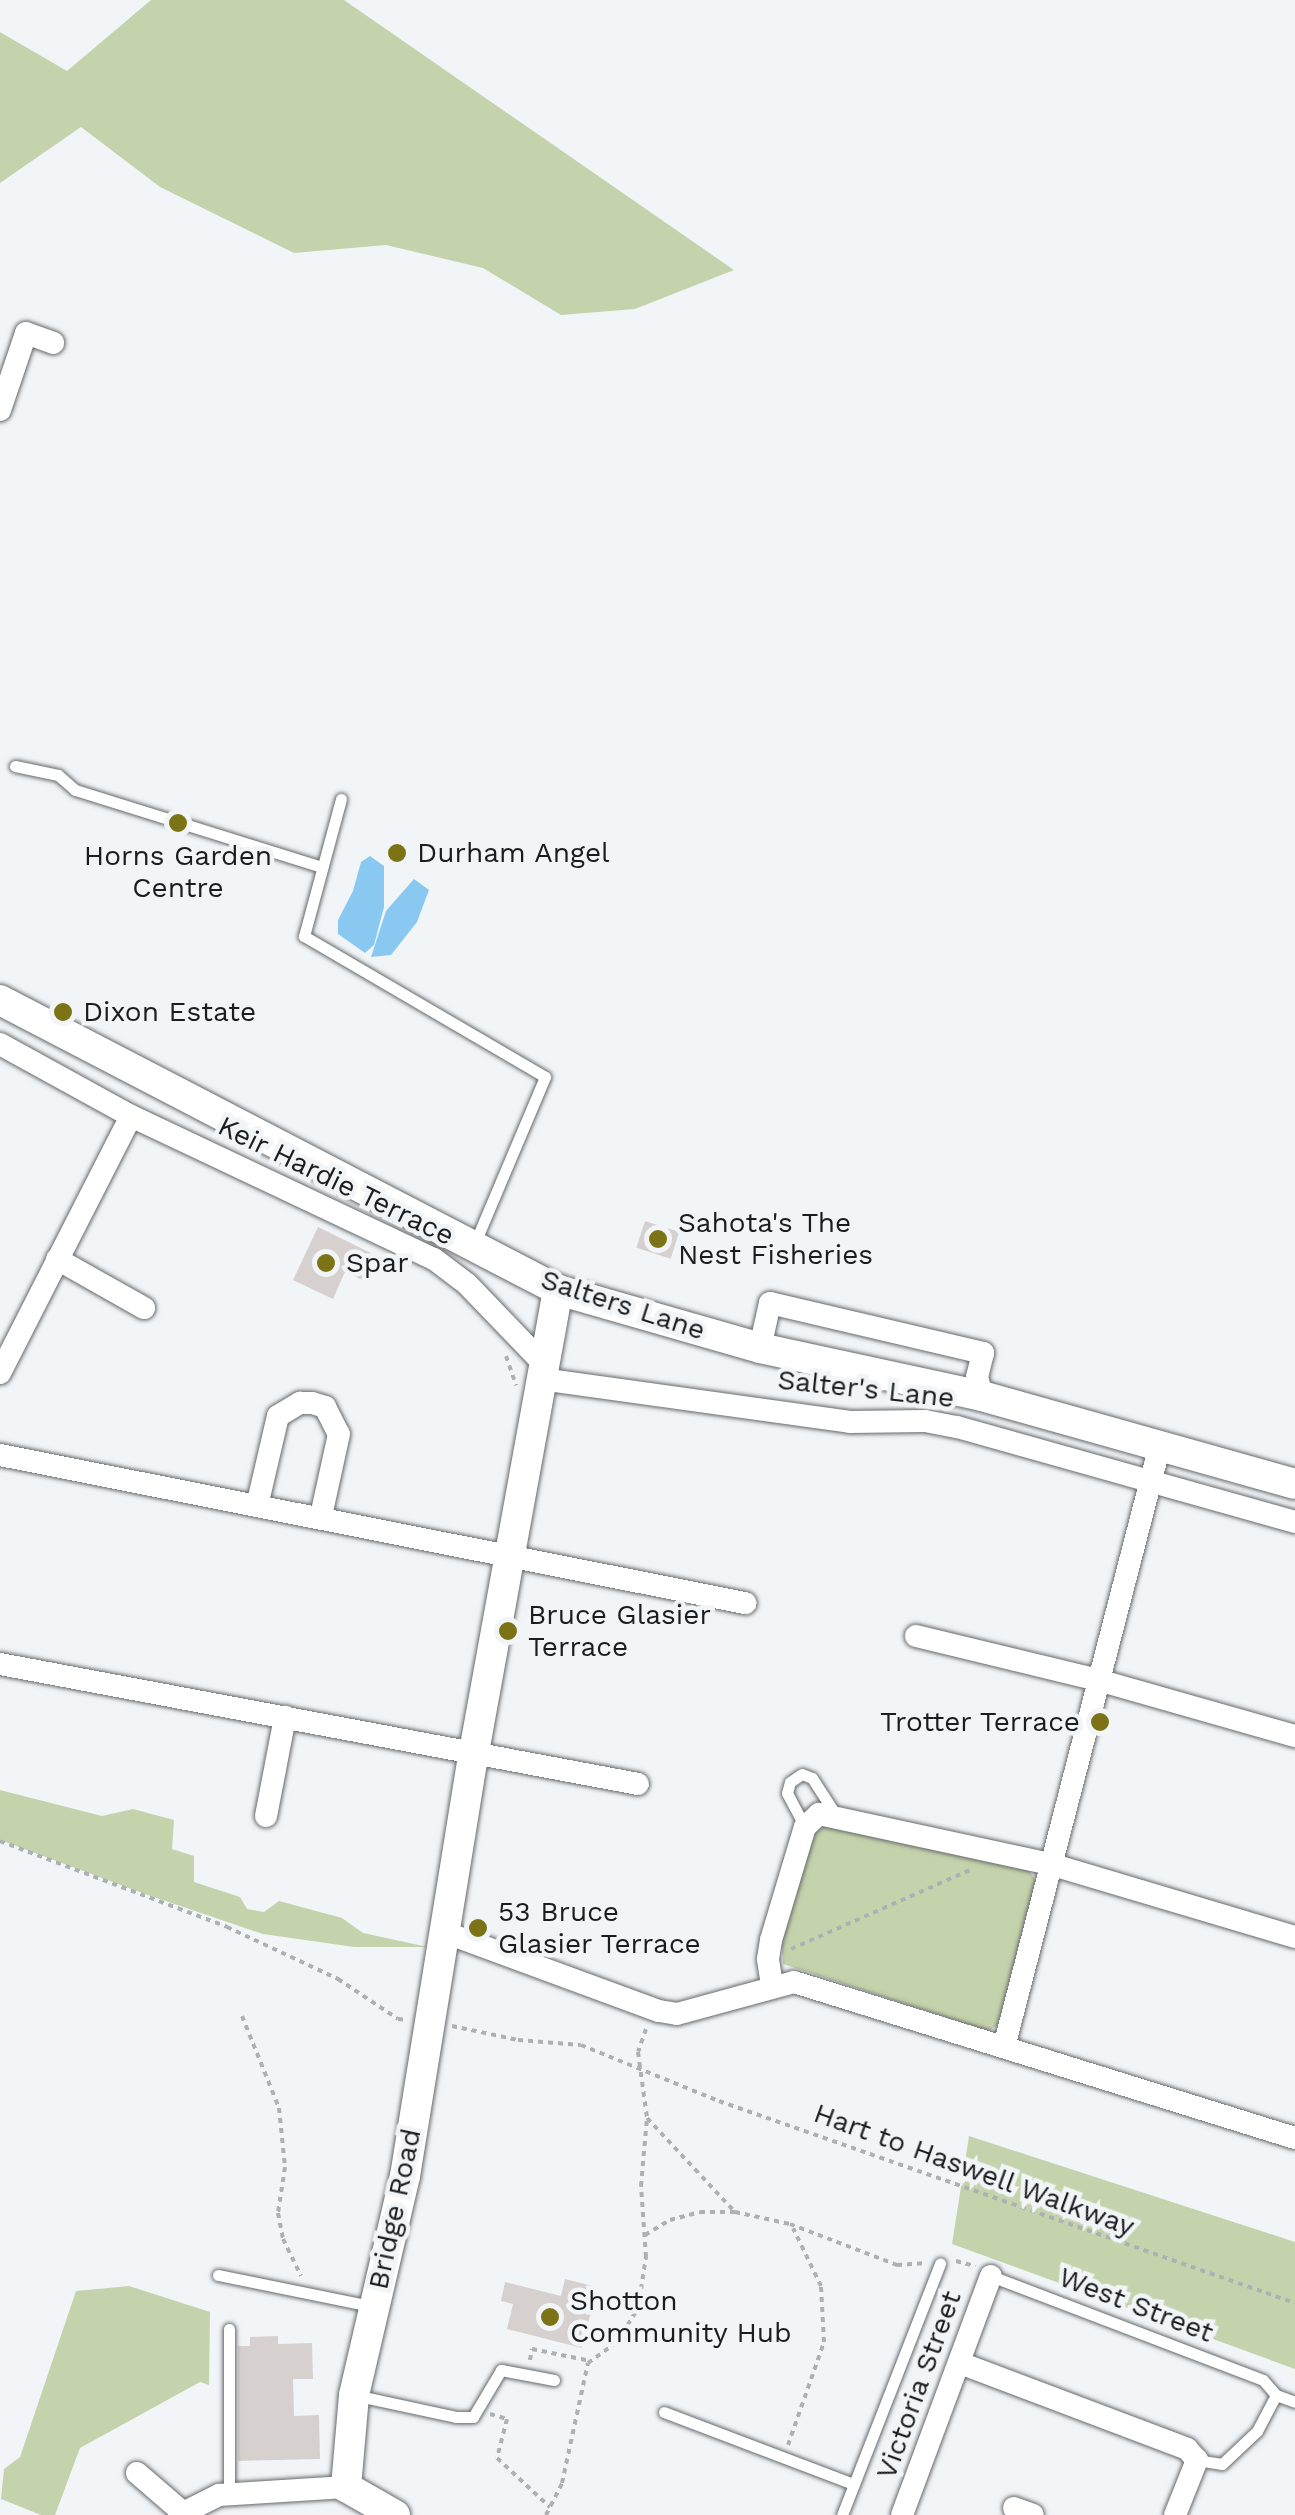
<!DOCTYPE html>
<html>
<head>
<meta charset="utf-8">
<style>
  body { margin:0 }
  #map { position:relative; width:1295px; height:2515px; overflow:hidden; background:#f1f5f8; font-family:"Work Sans",sans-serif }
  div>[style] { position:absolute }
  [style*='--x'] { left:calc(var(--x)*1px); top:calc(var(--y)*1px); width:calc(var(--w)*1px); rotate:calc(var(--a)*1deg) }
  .green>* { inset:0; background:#c5d3ac }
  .water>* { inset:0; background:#89c8f0 }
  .building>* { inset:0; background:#d6d1cf; transform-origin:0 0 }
  .path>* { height:4px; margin-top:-2px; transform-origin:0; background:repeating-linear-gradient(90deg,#aeb1b3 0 5px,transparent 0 10px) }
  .roads { filter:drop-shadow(0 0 2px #66696c) drop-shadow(0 0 2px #66696c) }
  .lane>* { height:11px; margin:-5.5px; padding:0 5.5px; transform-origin:5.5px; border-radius:5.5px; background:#fff }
  .street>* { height:22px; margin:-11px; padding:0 11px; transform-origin:11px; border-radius:11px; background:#fff }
  .secondary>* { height:30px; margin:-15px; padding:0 15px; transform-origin:15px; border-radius:15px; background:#fff }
  .dots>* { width:28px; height:28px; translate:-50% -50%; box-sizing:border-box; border:5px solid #f1f5f8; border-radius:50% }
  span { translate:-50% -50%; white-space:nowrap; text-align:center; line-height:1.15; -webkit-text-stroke:9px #f1f5f8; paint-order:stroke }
  .poi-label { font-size:28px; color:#1b1c1d }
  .left { translate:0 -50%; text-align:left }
  .right { translate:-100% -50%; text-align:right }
  .street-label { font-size:28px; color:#1b1c1d }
</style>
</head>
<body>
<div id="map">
  <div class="green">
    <i style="clip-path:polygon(151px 0,344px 0,734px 270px,635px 309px,561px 315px,483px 268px,386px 245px,294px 253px,160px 187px,81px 127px,0 183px,0 32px,67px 71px)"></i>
    <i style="clip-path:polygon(0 1790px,102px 1816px,133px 1809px,174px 1820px,172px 1849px,194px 1856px,194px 1882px,240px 1897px,247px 1909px,264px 1912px,279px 1901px,342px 1918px,363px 1933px,428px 1947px,354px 1947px,263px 1934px,145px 1894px,0 1840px)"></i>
    <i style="clip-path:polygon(827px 1823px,1029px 1871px,1036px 1880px,1000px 2024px,988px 2031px,783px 1964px,782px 1943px,813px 1835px)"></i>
    <i style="clip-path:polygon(969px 2136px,1295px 2242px,1295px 2369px,952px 2244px)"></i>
    <i style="clip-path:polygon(129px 2286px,210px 2312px,209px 2385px,200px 2382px,80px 2448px,55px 2515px,41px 2515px,1px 2499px,4px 2469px,20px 2457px,76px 2291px)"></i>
  </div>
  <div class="water">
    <i style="clip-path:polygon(370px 856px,384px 866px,384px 907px,374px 945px,365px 953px,338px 934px,338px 920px,353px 891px,361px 862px)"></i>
    <i style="clip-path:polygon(414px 879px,429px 890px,417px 922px,391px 955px,371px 957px,386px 911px)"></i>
  </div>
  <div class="building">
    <i style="left:645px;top:1221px;width:36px;height:28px;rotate:18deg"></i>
    <i style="clip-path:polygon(318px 1227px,379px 1257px,367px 1282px,345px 1272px,333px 1299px,293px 1280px)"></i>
    <i style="clip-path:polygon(565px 2279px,597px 2287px,582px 2348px,507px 2329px,513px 2304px,501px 2301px,505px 2282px,561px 2296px)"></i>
    <i style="clip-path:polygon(278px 2336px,278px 2344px,312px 2343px,313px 2379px,293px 2379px,294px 2416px,319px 2415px,320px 2459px,238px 2461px,238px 2346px,250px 2346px,250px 2337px)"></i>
  </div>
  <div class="path">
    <i style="--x:506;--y:1356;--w:31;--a:71"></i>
    <i style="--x:0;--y:1841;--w:243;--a:20.7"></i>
    <i style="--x:227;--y:1927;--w:123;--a:25.1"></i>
    <i style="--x:338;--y:1979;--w:72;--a:33.7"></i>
    <i style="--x:398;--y:2019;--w:10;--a:6"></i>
    <i style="--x:791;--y:1949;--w:196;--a:-23.8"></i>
    <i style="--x:242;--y:2016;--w:99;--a:68.1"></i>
    <i style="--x:279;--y:2108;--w:59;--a:84.2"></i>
    <i style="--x:285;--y:2167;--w:47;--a:98.7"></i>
    <i style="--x:278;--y:2213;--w:26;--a:79"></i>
    <i style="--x:283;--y:2239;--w:41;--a:64.1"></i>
    <i style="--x:452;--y:2026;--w:67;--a:12"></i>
    <i style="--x:518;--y:2040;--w:63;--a:4.5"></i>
    <i style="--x:581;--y:2045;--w:149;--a:22.1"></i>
    <i style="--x:719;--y:2101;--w:610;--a:19.33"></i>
    <i style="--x:646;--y:2029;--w:24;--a:109"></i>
    <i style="--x:638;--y:2052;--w:67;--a:82.2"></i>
    <i style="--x:647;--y:2118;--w:129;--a:46.9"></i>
    <i style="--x:735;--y:2212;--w:56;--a:12.3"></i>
    <i style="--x:790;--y:2224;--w:115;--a:21"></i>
    <i style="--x:897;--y:2265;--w:30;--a:-4"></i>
    <i style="--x:645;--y:2235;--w:29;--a:-31"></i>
    <i style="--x:670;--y:2220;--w:31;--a:-15"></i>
    <i style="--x:700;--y:2212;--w:35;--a:0"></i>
    <i style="--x:956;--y:2261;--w:20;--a:15"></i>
    <i style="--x:530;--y:2360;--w:11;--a:-80"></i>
    <i style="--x:532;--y:2349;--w:60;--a:11.5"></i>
    <i style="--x:490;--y:2414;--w:18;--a:16"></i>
    <i style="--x:507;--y:2419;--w:40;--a:104.4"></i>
    <i style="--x:497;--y:2458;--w:72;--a:42.8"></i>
    <i style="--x:788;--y:2445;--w:109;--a:-70.7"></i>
    <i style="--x:824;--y:2342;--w:56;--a:-93.1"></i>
    <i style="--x:821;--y:2286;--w:64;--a:-115.8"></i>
    <i style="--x:546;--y:2515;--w:36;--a:-63"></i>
    <i style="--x:562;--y:2483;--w:123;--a:-77.8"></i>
    <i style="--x:588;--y:2363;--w:36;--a:-36"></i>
    <i style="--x:617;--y:2342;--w:39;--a:-58"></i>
    <i style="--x:638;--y:2309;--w:53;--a:-81.3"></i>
    <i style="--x:646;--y:2257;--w:71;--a:-94"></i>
    <i style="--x:641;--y:2186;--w:68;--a:-85"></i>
  </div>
  <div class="roads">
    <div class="lane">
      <i style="--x:15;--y:766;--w:44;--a:11.8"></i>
      <i style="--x:58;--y:775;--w:23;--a:41"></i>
      <i style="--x:75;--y:790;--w:259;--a:17.3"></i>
      <i style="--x:341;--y:799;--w:142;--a:105.1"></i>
      <i style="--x:304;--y:936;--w:279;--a:30.3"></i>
      <i style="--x:545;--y:1077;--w:182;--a:112.9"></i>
      <i style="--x:805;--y:1827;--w:38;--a:-118"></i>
      <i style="--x:787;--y:1793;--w:11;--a:-75"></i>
      <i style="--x:790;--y:1782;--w:14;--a:-34"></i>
      <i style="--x:802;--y:1774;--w:11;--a:22"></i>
      <i style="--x:812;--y:1778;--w:44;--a:57"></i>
      <i style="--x:218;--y:2275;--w:156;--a:11.5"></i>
      <i style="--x:991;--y:2276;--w:291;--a:20.9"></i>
      <i style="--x:1263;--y:2380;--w:20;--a:49"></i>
      <i style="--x:1276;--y:2395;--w:41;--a:117.8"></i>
      <i style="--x:1257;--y:2431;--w:48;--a:136.7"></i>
      <i style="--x:1222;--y:2464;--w:25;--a:-171"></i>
      <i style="--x:229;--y:2329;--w:165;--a:90"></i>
      <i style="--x:354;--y:2395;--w:104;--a:12.2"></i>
      <i style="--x:456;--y:2417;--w:17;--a:0"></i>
      <i style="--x:473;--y:2417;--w:55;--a:-59.2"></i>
      <i style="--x:501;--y:2370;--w:54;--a:10.7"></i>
      <i style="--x:1276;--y:2395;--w:20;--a:20"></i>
      <i style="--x:664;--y:2412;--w:203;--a:20.8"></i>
      <i style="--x:842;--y:2515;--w:270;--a:-68.7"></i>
    </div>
    <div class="street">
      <i style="--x:0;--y:410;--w:81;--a:-71.3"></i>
      <i style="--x:26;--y:333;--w:29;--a:20"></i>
      <i style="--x:0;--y:1044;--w:149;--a:28.8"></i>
      <i style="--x:131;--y:1116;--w:335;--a:25.3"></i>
      <i style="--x:434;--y:1259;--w:41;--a:37.1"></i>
      <i style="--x:467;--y:1284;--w:110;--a:46.1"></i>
      <i style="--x:57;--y:1259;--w:100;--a:29.4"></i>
      <i style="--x:760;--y:1348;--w:46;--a:-77.5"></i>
      <i style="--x:770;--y:1303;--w:219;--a:13.2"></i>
      <i style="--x:983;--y:1353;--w:25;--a:104"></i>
      <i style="--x:977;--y:1377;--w:20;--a:75"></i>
      <i style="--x:0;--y:1373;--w:288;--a:-63"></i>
      <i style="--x:541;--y:1379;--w:312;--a:7.9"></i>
      <i style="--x:850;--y:1422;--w:75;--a:-0.8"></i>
      <i style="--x:925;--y:1421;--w:33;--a:11"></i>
      <i style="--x:957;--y:1427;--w:351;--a:15.7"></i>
      <i style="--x:0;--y:1455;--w:760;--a:11.24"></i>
      <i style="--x:257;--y:1506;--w:92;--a:-76.9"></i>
      <i style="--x:278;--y:1416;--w:26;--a:-31"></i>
      <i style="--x:300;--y:1403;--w:12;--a:0"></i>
      <i style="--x:312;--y:1403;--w:14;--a:17"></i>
      <i style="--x:325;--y:1407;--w:30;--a:63"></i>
      <i style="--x:339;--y:1434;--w:84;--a:102.4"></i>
      <i style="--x:916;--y:1636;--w:187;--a:13.6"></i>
      <i style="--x:1098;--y:1680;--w:205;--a:15.9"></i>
      <i style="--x:0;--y:1664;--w:649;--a:10.65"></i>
      <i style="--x:266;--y:1816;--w:101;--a:-79.1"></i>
      <i style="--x:444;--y:1932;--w:229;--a:20.2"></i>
      <i style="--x:659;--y:2011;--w:18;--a:9"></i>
      <i style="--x:677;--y:2014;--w:121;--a:-15.3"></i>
      <i style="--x:794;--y:1982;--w:525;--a:17.3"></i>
      <i style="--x:772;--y:1985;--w:26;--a:-99"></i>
      <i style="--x:768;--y:1959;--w:19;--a:-81"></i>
      <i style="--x:771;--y:1940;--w:118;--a:-73.3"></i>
      <i style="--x:805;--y:1827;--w:19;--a:-43"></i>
      <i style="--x:819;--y:1814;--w:236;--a:12.2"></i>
      <i style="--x:1050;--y:1864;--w:256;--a:16.6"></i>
      <i style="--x:1004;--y:2047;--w:622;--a:-75.47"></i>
      <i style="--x:960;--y:2363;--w:243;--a:20.7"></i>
      <i style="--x:1187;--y:2449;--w:15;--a:48"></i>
      <i style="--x:1197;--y:2460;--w:59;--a:111.8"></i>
      <i style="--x:137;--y:2473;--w:58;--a:40.8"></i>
      <i style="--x:1014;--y:2508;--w:20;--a:20"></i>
      <i style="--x:179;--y:2515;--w:45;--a:-26.6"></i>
      <i style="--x:219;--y:2495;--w:127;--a:-3.6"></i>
      <i style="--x:902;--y:2515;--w:255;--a:-69.6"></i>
    </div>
    <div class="secondary">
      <i style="--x:0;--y:1000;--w:629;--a:27.46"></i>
      <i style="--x:558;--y:1290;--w:210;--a:16"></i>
      <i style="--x:760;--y:1348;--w:227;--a:12.2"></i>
      <i style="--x:982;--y:1396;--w:325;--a:15.7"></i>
      <i style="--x:395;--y:2515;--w:56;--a:-150.3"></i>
      <i style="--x:346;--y:2487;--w:92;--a:-85"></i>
      <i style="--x:354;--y:2395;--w:225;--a:-76.9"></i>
      <i style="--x:405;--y:2176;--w:430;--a:-80.8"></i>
      <i style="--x:474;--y:1752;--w:470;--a:-79.7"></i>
    </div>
  </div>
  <div class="dots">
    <i style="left:178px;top:823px;background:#7b7315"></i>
    <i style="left:397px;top:853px;background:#7b7315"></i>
    <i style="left:63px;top:1012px;background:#7b7315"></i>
    <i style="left:658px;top:1239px;background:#7b7315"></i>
    <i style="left:326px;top:1263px;background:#7b7315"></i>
    <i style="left:508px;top:1631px;background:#7b7315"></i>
    <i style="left:1100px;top:1722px;background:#7b7315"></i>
    <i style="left:478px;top:1928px;background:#7b7315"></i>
    <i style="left:550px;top:2317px;background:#7b7315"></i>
  </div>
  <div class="poi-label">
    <span class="left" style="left:417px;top:853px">Durham Angel</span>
    <span style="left:178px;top:872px">Horns Garden<br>Centre</span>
    <span class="left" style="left:83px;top:1012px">Dixon Estate</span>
    <span class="left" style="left:678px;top:1239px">Sahota's The<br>Nest Fisheries</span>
    <span class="left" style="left:346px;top:1263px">Spar</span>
    <span class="left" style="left:528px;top:1631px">Bruce Glasier<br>Terrace</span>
    <span class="right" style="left:1080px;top:1722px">Trotter Terrace</span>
    <span class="left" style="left:498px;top:1928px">53 Bruce<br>Glasier Terrace</span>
    <span class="left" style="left:570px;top:2317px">Shotton<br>Community Hub</span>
  </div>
  <div class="street-label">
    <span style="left:336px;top:1181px;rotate:26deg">Keir Hardie Terrace</span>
    <span style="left:623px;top:1305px;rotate:18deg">Salters Lane</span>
    <span style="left:866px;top:1389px;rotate:6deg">Salter's Lane</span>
    <span style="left:974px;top:2170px;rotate:20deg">Hart to Haswell Walkway</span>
    <span style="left:395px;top:2209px;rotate:-78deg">Bridge Road</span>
    <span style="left:1136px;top:2305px;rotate:21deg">West Street</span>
    <span style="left:919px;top:2385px;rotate:-70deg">Victoria Street</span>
  </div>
</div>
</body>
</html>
